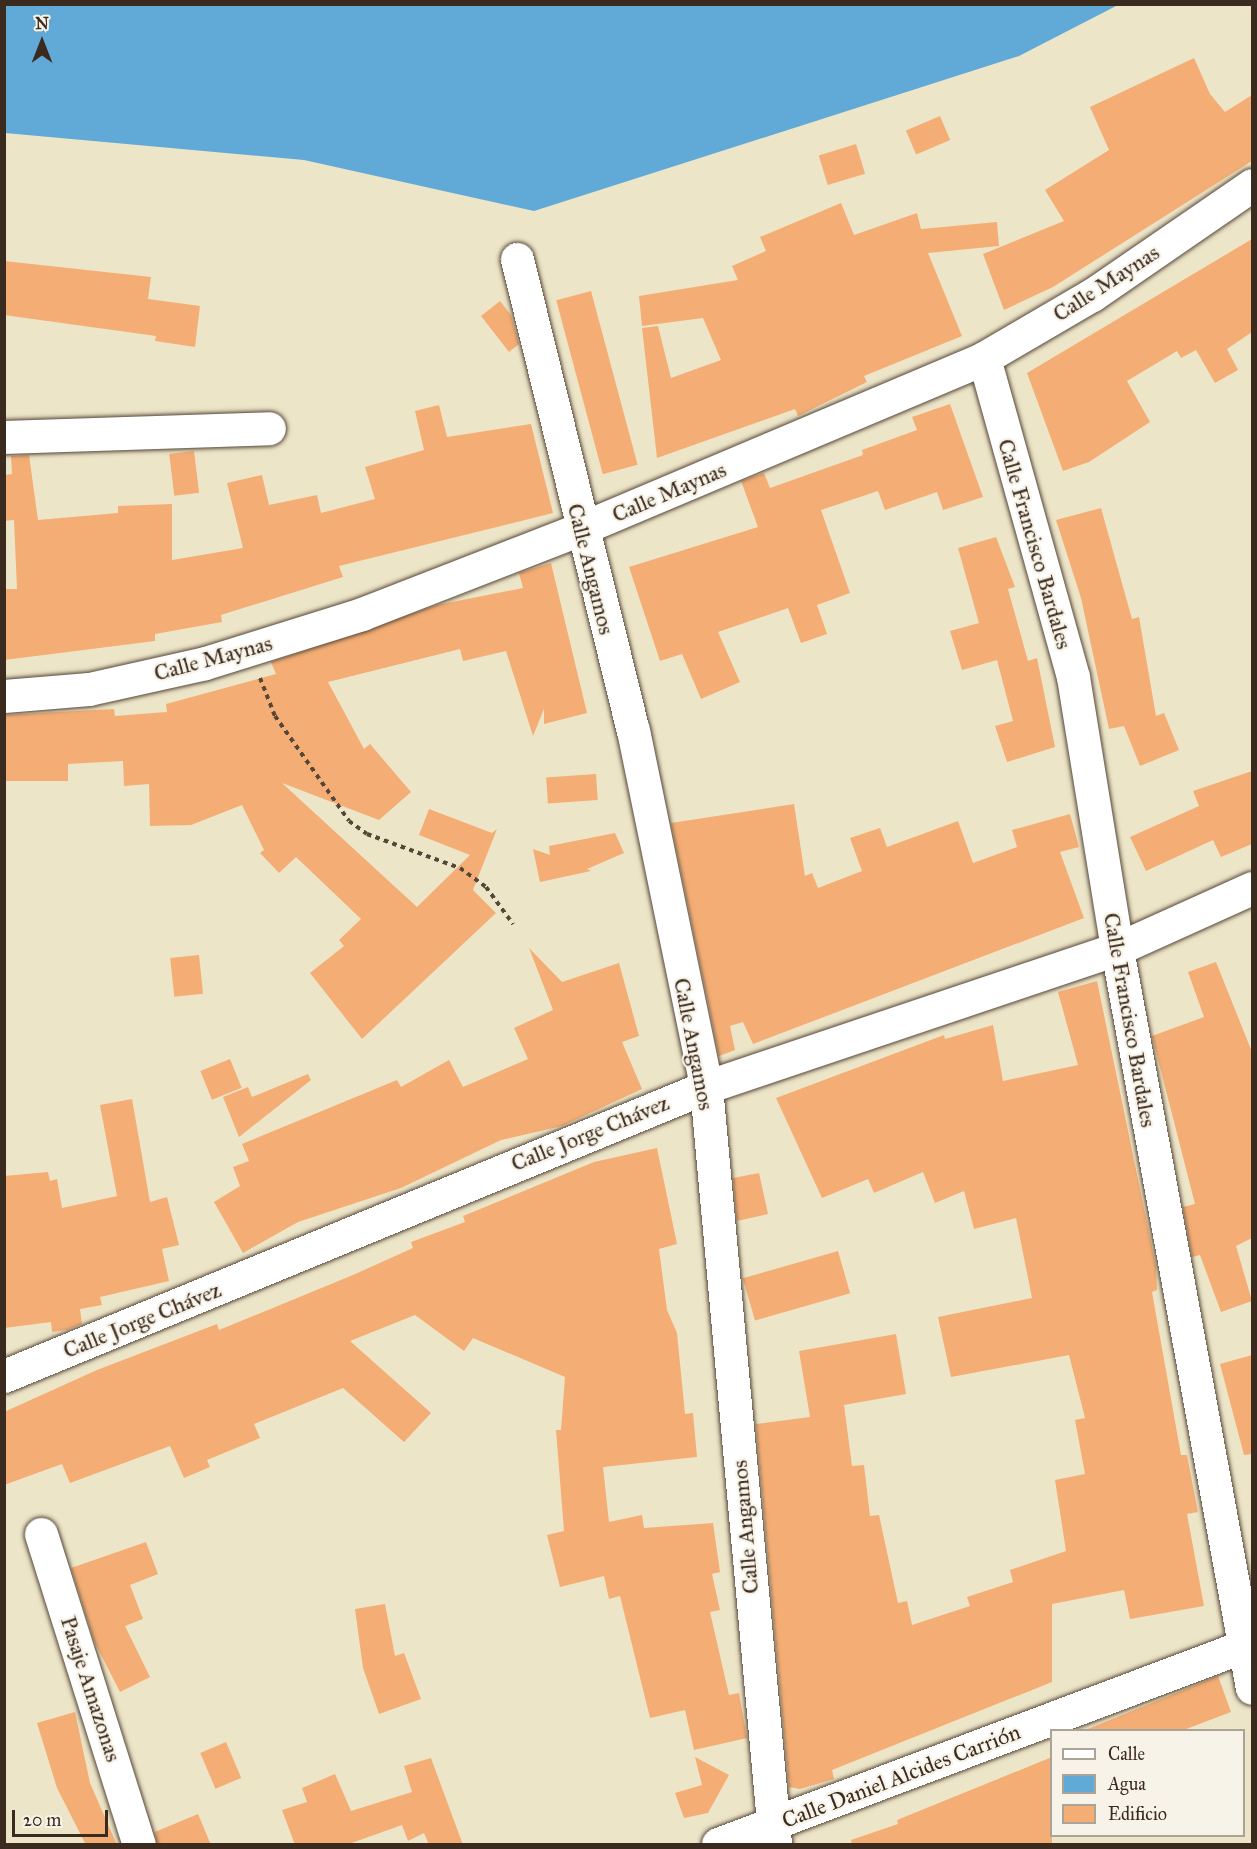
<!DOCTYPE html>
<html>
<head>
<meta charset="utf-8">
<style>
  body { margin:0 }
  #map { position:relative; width:1257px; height:1849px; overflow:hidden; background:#ede5c8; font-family:"IM FELL Great Primer",serif }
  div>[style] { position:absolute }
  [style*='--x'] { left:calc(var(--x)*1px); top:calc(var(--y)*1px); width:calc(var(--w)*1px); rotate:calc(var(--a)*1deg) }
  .water>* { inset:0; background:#61aad8 }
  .building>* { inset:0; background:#f4ae75; transform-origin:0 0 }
  .path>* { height:4px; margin-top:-2px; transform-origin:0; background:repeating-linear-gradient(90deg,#564638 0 4.5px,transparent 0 9px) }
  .roads { filter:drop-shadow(0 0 2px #564638) drop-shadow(0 0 2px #564638) }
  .minor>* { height:33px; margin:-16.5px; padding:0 16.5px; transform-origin:16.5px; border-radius:16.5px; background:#fff }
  span { translate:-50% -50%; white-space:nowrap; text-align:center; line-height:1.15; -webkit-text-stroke:4.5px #f7f3e8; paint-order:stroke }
  .street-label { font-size:22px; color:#3b2a1e }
  .frame { position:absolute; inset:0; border:6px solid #3b2a1e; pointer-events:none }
  .legend { position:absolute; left:1050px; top:1729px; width:195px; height:108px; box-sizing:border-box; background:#f7f3e8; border:2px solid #aca397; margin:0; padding:8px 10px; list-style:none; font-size:18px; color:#3b2a1e }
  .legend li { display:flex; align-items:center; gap:12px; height:30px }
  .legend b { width:30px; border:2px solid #aca397 }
  .north { position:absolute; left:12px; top:12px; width:60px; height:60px; -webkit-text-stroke:4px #f7f3e8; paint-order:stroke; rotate:0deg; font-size:16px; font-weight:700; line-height:24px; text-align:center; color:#3b2a1e }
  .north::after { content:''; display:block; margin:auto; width:21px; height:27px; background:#3b2a1e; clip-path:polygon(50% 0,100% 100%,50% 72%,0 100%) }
  .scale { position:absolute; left:12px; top:1810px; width:96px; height:27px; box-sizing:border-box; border:3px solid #3b2a1e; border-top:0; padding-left:8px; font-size:18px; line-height:21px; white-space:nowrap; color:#3b2a1e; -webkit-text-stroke:4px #f7f3e8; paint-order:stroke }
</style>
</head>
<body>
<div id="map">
  <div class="water">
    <i style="clip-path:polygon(5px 4px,1118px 4px,1118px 5px,1019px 56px,534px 211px,304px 160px,5px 133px)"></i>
  </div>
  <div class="building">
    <i style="clip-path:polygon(1194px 58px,1210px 94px,1225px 112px,1252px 95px,1252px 161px,1053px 287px,1004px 310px,983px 254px,1064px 221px,1045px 190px,1109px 150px,1090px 107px)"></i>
    <i style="left:940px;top:116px;width:26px;height:37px;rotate:67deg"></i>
    <i style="left:856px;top:144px;width:31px;height:39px;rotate:73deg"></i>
    <i style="clip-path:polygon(841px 203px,854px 235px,917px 213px,921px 229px,997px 222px,999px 246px,928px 253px,962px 336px,864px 376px,867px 382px,798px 416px,795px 409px,657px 458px,642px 328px,658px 326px,671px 378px,721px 360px,703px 318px,642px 326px,639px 296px,738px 280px,732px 266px,766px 251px,760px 237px)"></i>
    <i style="clip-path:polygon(1252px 239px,1252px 332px,1227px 349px,1238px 370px,1215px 383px,1196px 350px,1181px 358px,1177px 351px,1127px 381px,1150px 422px,1089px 462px,1063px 471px,1027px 373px)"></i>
    <i style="clip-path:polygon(4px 261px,151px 277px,148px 299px,200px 306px,195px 347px,155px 341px,156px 336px,4px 315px)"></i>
    <i style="left:591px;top:291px;width:180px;height:36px;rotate:75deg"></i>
    <i style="clip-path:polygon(500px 301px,511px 315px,519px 344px,509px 352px,481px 316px)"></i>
    <i style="clip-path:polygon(950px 404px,983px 497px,943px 510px,937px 492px,885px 510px,878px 491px,821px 510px,850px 593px,817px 605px,827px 634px,801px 643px,788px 608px,718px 632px,740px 682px,701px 699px,682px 654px,660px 661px,629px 567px,758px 527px,741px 481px,764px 473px,770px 488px,863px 455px,862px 450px,917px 430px,912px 417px)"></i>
    <i style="clip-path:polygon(439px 405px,447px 437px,531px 424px,553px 513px,339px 566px,343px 577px,221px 615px,222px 622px,155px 634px,155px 641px,4px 660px,4px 589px,17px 589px,14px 520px,4px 521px,4px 475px,12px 474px,11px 456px,29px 455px,38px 520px,118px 513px,118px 506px,172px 504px,172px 560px,243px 548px,227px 483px,262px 475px,269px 505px,317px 495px,321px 513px,375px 499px,365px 467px,424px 450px,415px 411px)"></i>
    <i style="left:194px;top:451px;width:42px;height:25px;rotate:83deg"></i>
    <i style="clip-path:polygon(1101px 508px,1132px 619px,1139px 617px,1156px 716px,1164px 713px,1179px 750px,1140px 766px,1124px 726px,1109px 729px,1081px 598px,1056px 520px)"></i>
    <i style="clip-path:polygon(996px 537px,1015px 587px,1008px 589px,1028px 661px,1037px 658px,1055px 747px,1007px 762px,995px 726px,1013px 721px,997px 660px,962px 670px,950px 631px,979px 623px,958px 548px)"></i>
    <i style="clip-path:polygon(551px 563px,587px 713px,544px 724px,544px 709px,533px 736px,506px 651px,463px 661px,460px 649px,328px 682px,364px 749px,370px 744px,411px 792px,379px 820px,282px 783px,417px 907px,470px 855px,419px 835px,429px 809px,492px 833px,497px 829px,473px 890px,496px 913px,362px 1039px,310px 973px,344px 946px,339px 940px,361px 919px,296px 857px,279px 873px,260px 853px,264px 850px,242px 805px,191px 825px,150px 826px,149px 784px,124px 786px,123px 761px,68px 764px,68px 781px,4px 781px,4px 715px,114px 709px,115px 716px,167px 712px,166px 704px,276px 674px,271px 662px,437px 605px,523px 588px,519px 573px)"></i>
    <i style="clip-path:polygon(1252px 771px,1252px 844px,1221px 857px,1213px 840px,1146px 871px,1130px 837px,1199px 806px,1193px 791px)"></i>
    <i style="left:596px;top:774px;width:26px;height:50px;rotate:86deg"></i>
    <i style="clip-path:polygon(794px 804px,805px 876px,812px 873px,818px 888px,862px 871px,850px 838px,880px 828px,887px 847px,958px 821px,973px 863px,1017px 847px,1012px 830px,1070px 814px,1079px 847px,1060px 852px,1084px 918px,753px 1044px,743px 1022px,730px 1026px,735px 1050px,719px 1056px,671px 823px)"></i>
    <i style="clip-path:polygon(615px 833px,624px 853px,587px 869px,591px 871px,540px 882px,533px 849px,550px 855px,549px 846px)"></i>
    <i style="clip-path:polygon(529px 948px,562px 982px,619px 963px,639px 1036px,622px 1042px,642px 1089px,562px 1126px,501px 1140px,401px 1188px,298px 1222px,243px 1253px,214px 1202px,240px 1186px,233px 1167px,249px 1161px,242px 1144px,397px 1080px,401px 1087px,449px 1060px,463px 1087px,528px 1059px,514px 1028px,553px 1010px)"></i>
    <i style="left:199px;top:955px;width:39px;height:29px;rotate:84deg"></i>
    <i style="clip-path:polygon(1216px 962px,1252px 1052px,1252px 1238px,1236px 1246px,1252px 1301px,1221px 1312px,1200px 1255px,1192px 1257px,1183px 1207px,1195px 1204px,1152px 1036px,1204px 1017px,1188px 972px)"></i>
    <i style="clip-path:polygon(1097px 981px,1156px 1266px,1157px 1290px,1152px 1292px,1181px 1455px,1187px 1455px,1198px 1512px,1187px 1514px,1204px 1606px,1130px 1619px,1124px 1590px,1052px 1604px,1052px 1682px,832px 1770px,834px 1779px,800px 1789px,789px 1787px,756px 1424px,810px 1417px,799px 1351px,896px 1334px,906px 1394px,844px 1405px,852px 1466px,864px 1465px,870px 1516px,879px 1515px,898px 1603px,907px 1601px,912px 1625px,970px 1606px,967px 1597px,1013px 1582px,1010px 1570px,1066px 1551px,1055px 1480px,1085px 1474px,1075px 1420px,1085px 1418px,1069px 1355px,951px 1377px,938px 1317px,1032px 1298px,1016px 1218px,974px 1229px,964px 1191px,935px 1203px,923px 1172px,874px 1193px,868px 1179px,822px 1198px,776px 1098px,944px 1035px,945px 1039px,993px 1025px,1003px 1081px,1078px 1065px,1058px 992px)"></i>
    <i style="left:230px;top:1059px;width:31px;height:32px;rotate:68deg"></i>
    <i style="clip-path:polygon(308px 1074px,311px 1080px,239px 1137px,223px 1097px,248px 1087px,252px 1097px)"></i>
    <i style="clip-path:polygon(132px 1099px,150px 1202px,167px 1197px,179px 1245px,162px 1249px,169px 1281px,100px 1297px,102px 1305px,80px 1309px,82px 1324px,67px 1330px,52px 1332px,51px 1322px,4px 1328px,4px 1176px,48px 1172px,50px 1181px,57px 1179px,62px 1208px,117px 1196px,100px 1105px)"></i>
    <i style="clip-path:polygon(657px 1148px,677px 1244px,659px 1249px,667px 1310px,677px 1333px,685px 1414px,693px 1413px,697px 1457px,603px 1467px,609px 1522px,642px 1515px,644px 1528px,713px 1523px,720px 1572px,712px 1574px,720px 1610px,710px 1612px,729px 1695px,739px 1693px,747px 1738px,694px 1750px,685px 1710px,650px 1718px,620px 1596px,609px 1599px,604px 1576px,560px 1587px,547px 1535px,564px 1531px,556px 1430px,561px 1430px,565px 1377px,473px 1338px,464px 1351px,415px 1315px,350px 1341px,431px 1413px,404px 1442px,343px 1388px,254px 1424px,260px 1438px,207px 1460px,210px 1467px,184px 1478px,170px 1446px,70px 1483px,62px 1464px,4px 1485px,4px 1412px,97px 1370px,217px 1324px,219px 1330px,353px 1275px,413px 1248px,411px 1242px,465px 1222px,463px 1216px,594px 1162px)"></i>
    <i style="clip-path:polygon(759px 1173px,768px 1214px,737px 1221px,733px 1178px)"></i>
    <i style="left:838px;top:1251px;width:44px;height:99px;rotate:74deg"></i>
    <i style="clip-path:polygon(1252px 1355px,1252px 1454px,1244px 1455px,1220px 1364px)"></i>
    <i style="clip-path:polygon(146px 1542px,158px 1574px,130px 1585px,143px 1619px,125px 1626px,150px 1677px,120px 1692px,95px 1643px,71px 1568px)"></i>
    <i style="clip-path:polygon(385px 1604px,395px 1656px,404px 1653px,421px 1699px,379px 1714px,363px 1668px,355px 1609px)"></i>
    <i style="clip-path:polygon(1218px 1676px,1231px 1712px,1181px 1731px,1083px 1731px)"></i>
    <i style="clip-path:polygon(75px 1712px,90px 1783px,117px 1845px,86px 1845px,57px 1788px,37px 1723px)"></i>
    <i style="left:226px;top:1742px;width:39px;height:28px;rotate:67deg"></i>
    <i style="clip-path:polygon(695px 1757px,729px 1775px,708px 1813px,684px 1818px,675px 1793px,702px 1785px)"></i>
    <i style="clip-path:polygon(1052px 1757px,1052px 1845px,852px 1845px,851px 1840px,898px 1824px,897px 1820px)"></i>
    <i style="clip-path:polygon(431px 1758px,463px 1845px,429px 1845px,424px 1833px,408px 1841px,402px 1825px,346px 1845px,295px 1845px,282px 1810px,307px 1802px,302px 1788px,335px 1774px,351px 1811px,412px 1792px,404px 1766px)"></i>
    <i style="clip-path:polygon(198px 1814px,211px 1845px,157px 1845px,155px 1832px)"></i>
  </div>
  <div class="path">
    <i style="--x:260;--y:678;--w:41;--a:68.5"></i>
    <i style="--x:275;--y:716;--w:128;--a:54.8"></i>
    <i style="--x:349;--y:821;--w:22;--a:36"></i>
    <i style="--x:367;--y:834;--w:99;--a:20.1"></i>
    <i style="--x:460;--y:868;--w:32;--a:36"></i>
    <i style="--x:486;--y:887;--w:46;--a:53.9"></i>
  </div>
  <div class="roads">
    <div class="minor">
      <i style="--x:517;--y:259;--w:485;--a:76.2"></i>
      <i style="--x:633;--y:730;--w:364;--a:78.4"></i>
      <i style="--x:706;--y:1087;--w:760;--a:84.79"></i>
      <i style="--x:984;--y:358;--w:331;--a:74.4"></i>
      <i style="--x:1073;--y:677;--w:276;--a:80.8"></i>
      <i style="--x:1117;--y:949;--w:751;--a:79.65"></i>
      <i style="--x:4;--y:437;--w:265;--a:-1.9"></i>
      <i style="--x:4;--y:696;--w:85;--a:-4.7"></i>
      <i style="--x:89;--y:689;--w:119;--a:-12.6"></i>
      <i style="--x:205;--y:663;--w:164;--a:-17.3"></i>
      <i style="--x:362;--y:614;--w:234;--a:-21.3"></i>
      <i style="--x:580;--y:529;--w:439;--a:-22.9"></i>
      <i style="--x:984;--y:358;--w:125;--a:-30.3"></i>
      <i style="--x:1092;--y:295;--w:194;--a:-34.5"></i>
      <i style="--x:4;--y:1376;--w:759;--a:-22.38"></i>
      <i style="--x:706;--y:1087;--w:434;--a:-18.6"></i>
      <i style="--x:1117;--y:949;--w:148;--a:-24.3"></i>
      <i style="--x:41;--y:1534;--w:325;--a:72.5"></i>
      <i style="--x:718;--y:1844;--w:571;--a:-20.63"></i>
    </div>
  </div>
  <div class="street-label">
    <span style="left:1106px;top:283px;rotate:-33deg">Calle Maynas</span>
    <span style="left:669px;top:492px;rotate:-23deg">Calle Maynas</span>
    <span style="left:1035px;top:544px;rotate:74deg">Calle Francisco Bardales</span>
    <span style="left:591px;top:569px;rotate:76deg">Calle Angamos</span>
    <span style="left:213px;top:658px;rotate:-15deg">Calle Maynas</span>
    <span style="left:1130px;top:1020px;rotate:80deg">Calle Francisco Bardales</span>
    <span style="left:694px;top:1044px;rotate:79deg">Calle Angamos</span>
    <span style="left:590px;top:1133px;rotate:-22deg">Calle Jorge Chávez</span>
    <span style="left:142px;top:1320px;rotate:-22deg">Calle Jorge Chávez</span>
    <span style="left:745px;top:1527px;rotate:-95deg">Calle Angamos</span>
    <span style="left:91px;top:1689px;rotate:72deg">Pasaje Amazonas</span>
    <span style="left:901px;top:1776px;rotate:-21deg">Calle Daniel Alcides Carrión</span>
  </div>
  <div class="frame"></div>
  <ul class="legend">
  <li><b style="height:8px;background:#fff"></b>Calle</li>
  <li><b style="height:16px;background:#61aad8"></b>Agua</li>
  <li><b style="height:16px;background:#f4ae75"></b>Edificio</li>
  </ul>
  <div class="north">N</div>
  <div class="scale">20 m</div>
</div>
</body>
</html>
